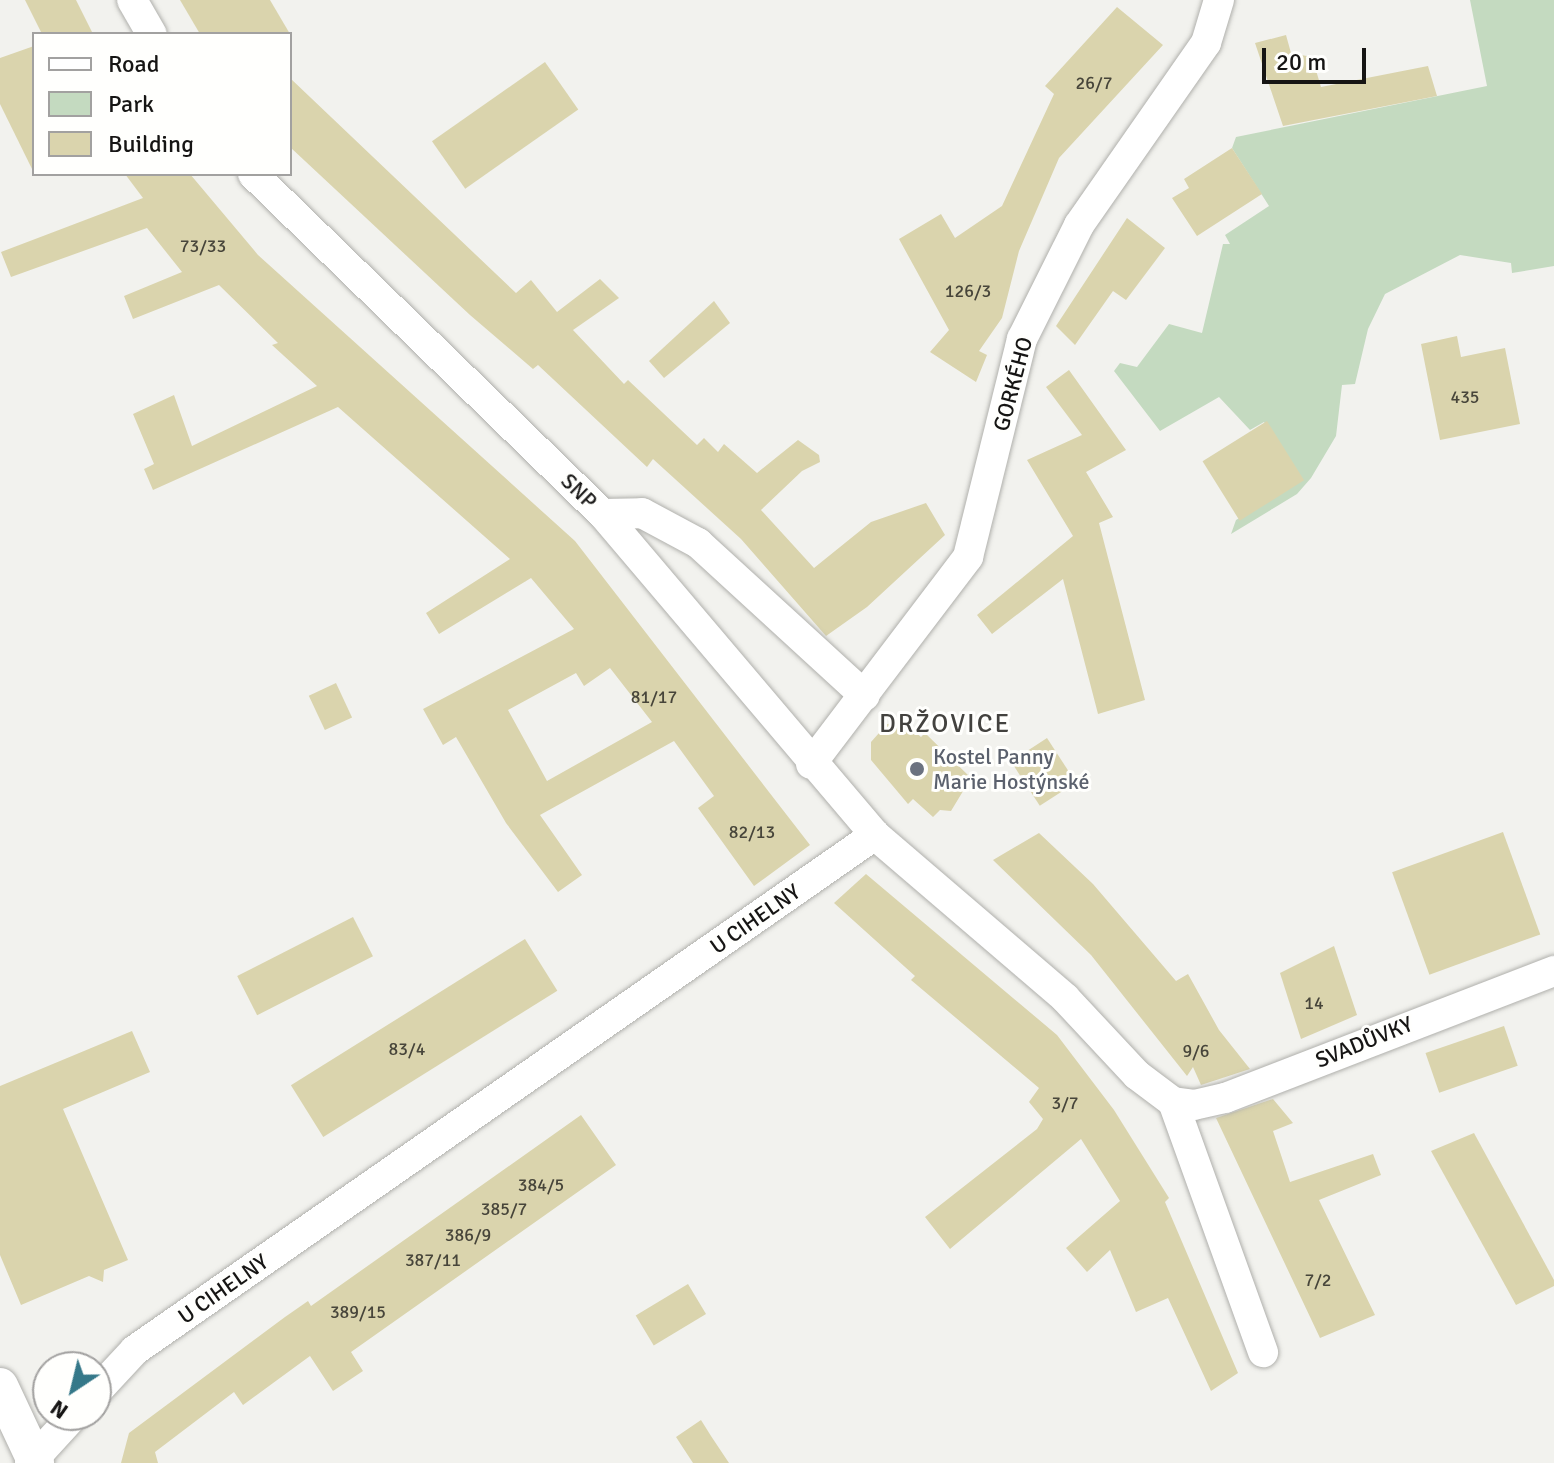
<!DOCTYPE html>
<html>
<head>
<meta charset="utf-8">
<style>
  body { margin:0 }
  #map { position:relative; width:1554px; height:1463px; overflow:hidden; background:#f2f2ee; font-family:Signika,sans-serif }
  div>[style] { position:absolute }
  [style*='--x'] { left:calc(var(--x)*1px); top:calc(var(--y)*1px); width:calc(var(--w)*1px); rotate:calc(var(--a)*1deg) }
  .green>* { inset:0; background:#c4dac0 }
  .building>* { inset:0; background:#dad4ad; transform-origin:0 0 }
  .roads { filter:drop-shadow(0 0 2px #b0b0ac) drop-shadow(0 0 2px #b0b0ac) }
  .minor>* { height:30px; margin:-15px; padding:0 15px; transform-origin:15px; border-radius:15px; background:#fff }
  .tertiary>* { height:36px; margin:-18px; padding:0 18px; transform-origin:18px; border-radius:18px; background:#fff }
  .dots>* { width:22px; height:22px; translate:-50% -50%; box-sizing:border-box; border:4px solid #fffffd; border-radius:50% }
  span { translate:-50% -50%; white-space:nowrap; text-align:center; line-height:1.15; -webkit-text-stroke:6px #fffffd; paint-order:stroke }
  .number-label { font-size:18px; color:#47453a }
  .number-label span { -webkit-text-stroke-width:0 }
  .street-label { font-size:22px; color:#161514 }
  .worship-label { font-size:22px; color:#5b616d }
  .left { translate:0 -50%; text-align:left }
  .quarter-label { font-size:26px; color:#43423f; letter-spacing:2px }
  .legend { position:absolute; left:32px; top:32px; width:260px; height:144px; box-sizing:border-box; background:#fffffd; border:2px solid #a2a1a0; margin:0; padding:10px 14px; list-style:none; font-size:24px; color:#161514 }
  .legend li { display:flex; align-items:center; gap:16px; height:40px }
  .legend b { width:40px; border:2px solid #a2a1a0 }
  .north { position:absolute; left:32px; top:1351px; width:80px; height:80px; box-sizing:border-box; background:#fffffd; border:2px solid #a2a1a0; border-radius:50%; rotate:215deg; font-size:22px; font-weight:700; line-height:32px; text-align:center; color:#161514 }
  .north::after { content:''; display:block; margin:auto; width:28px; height:36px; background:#357889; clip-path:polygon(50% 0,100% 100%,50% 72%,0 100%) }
  .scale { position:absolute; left:1262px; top:48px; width:104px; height:36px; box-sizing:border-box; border:4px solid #161514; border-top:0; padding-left:10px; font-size:24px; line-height:28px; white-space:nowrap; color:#161514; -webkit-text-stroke:6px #fffffd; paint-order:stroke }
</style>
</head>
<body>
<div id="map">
  <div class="green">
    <i style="clip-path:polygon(1470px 0,1554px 0,1554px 266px,1512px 273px,1511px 263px,1460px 255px,1385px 294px,1368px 329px,1355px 384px,1342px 385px,1336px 436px,1311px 478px,1297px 494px,1231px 534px,1236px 520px,1301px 480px,1264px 422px,1250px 430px,1219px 397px,1160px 431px,1114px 371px,1120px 363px,1137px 367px,1169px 324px,1202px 333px,1223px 244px,1230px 244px,1225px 235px,1269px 206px,1232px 148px,1236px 137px,1487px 86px)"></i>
  </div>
  <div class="building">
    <i style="clip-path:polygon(25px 0,76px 0,93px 34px,42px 34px)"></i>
    <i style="clip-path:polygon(180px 0,270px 0,290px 34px,200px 34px)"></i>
    <i style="clip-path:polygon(1117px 7px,1163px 45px,1059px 158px,1019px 251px,1002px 318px,979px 351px,987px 355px,976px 382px,930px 352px,949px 330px,899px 239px,941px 214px,955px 238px,1002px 206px,1054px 94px,1045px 86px)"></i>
    <i style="clip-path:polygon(1286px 35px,1291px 53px,1312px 57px,1321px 87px,1428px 66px,1437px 96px,1283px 126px,1255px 43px)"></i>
    <i style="clip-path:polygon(34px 46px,34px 173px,0 104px,0 58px)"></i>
    <i style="left:545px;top:62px;width:58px;height:138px;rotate:55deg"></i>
    <i style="clip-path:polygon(290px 78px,516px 293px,531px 280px,557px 312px,600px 279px,619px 298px,573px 330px,624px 384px,628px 380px,697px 445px,704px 438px,718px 452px,724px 444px,757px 473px,798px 440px,819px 455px,820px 462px,802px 471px,761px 510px,814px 568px,871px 522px,926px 503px,945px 535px,867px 607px,826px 636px,741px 539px,653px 459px,647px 467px,538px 365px,533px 369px,470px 315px,290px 147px)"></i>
    <i style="clip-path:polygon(1232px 148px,1262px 194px,1197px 236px,1172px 198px,1189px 188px,1184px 179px)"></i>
    <i style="clip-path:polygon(evenodd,125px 174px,190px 174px,258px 255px,575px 541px,810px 845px,754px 886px,698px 808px,714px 796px,674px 741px,540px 815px,582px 875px,558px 892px,506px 823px,456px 737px,443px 745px,423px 709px,574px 629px,531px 578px,439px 634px,426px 613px,510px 559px,338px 407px,153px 490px,144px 469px,154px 464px,133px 414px,174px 395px,192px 446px,317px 386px,272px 345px,278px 343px,219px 285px,133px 319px,124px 296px,182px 272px,147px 228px,11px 277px,1px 252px,143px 198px,125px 174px,610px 668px,652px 722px,547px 781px,508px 710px,576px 673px,584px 686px,610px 668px)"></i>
    <i style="clip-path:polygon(1127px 218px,1165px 248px,1126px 300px,1113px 291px,1075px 345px,1056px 326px)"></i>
    <i style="clip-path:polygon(714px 301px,730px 323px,664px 378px,649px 361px)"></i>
    <i style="clip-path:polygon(1457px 336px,1461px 357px,1505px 348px,1520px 424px,1440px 440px,1421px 344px)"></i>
    <i style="clip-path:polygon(1069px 370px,1126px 450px,1086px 472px,1113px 517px,1099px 523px,1145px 700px,1098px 714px,1063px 579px,992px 634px,977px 615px,1073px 536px,1027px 460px,1082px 435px,1046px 387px)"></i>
    <i style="left:1267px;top:421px;width:70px;height:76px;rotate:58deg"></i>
    <i style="left:336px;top:683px;width:38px;height:30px;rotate:65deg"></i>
    <i style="clip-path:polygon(905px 723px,921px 737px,925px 733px,971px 778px,951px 811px,940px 810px,933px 817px,913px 799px,908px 804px,871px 760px,871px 742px,887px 724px)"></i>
    <i style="left:1047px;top:738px;width:53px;height:43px;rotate:57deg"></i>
    <i style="left:1503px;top:832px;width:109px;height:118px;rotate:70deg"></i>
    <i style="clip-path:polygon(1039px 833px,1093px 884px,1176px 981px,1188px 974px,1219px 1030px,1250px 1069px,1201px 1085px,1193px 1067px,1187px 1076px,1091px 955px,993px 860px)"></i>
    <i style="clip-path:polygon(866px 874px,1057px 1035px,1114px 1110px,1169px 1198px,1165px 1202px,1238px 1373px,1211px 1391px,1168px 1298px,1136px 1312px,1110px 1250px,1087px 1272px,1066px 1248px,1120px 1201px,1081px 1139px,950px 1249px,925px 1217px,1037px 1129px,1043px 1119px,1029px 1102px,1039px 1088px,911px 980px,915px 976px,834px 903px)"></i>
    <i style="left:353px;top:917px;width:44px;height:130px;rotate:63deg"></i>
    <i style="left:525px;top:939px;width:61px;height:276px;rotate:58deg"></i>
    <i style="clip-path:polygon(1334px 946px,1357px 1015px,1301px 1039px,1280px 973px)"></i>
    <i style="left:1504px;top:1026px;width:42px;height:83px;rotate:71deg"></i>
    <i style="clip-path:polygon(132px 1031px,150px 1072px,63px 1109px,128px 1260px,104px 1270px,103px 1282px,89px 1276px,21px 1305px,0 1255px,0 1086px)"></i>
    <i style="clip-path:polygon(1273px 1099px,1293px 1123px,1273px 1131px,1290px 1182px,1373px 1154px,1381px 1175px,1319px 1200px,1375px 1315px,1320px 1338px,1216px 1118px)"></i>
    <i style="clip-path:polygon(581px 1115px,616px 1165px,351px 1352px,363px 1371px,333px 1391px,310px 1356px,243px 1405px,234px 1392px,155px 1452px,158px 1463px,121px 1463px,129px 1433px,285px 1317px,308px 1301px,311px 1306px)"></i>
    <i style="clip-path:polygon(1474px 1133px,1554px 1280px,1554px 1286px,1516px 1305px,1431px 1151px)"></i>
    <i style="left:688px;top:1284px;width:35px;height:61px;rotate:59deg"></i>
    <i style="clip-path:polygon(701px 1420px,711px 1436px,729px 1463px,693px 1463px,676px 1437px)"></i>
  </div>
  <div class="roads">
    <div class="minor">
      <i style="--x:132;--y:0;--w:39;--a:60"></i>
      <i style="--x:253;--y:174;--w:488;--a:44.2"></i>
      <i style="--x:603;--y:514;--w:421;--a:49.7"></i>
      <i style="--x:875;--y:835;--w:250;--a:40.6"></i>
      <i style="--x:1065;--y:998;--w:105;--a:46.9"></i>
      <i style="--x:1137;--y:1075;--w:45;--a:36.9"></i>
      <i style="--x:1173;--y:1102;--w:266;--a:70.2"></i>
      <i style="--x:603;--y:514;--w:39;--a:-1"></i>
      <i style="--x:642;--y:513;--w:64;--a:28.2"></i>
      <i style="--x:698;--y:543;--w:226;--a:42.5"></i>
      <i style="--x:811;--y:764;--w:260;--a:-52.8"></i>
      <i style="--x:968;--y:557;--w:225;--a:-76.1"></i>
      <i style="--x:1022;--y:339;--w:127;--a:-63.4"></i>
      <i style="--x:1079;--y:225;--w:222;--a:-55.1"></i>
      <i style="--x:1206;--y:43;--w:45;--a:-73.2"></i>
      <i style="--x:1173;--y:1102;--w:21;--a:8"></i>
      <i style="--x:1194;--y:1105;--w:32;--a:-13"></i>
      <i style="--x:1225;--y:1098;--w:353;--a:-21.1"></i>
      <i style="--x:96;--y:1392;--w:57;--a:-47.1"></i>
      <i style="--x:135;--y:1350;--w:902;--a:-34.84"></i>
      <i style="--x:30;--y:1463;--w:65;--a:-47.5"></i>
    </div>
    <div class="tertiary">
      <i style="--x:0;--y:1386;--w:85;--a:64.9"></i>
    </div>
  </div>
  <div class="dots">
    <i style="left:917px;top:769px;background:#6b7280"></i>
  </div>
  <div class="number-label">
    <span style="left:1094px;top:83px">26/7</span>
    <span style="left:203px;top:246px">73/33</span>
    <span style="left:968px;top:291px">126/3</span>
    <span style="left:1465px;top:397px">435</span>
    <span style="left:654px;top:697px">81/17</span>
    <span style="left:752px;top:832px">82/13</span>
    <span style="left:1314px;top:1003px">14</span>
    <span style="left:407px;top:1049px">83/4</span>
    <span style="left:1196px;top:1051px">9/6</span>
    <span style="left:1065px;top:1103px">3/7</span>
    <span style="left:541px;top:1185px">384/5</span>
    <span style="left:504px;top:1209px">385/7</span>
    <span style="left:468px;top:1235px">386/9</span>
    <span style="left:433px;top:1260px">387/11</span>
    <span style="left:1318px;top:1280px">7/2</span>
    <span style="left:358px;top:1312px">389/15</span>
  </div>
  <div class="street-label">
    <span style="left:1013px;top:384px;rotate:-75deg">GORKÉHO</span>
    <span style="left:579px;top:491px;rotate:44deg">SNP</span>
    <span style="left:755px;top:919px;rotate:-35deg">U CIHELNY</span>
    <span style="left:1364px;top:1042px;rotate:-22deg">SVADŮVKY</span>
    <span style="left:223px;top:1289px;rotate:-35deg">U CIHELNY</span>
  </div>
  <div class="worship-label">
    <span class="left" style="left:933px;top:769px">Kostel Panny<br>Marie Hostýnské</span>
  </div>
  <div class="quarter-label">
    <span style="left:945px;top:725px">DRŽOVICE</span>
  </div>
  <ul class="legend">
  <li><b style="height:10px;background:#fff"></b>Road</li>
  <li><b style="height:22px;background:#c4dac0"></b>Park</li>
  <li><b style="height:22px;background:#dad4ad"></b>Building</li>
  </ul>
  <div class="north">N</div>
  <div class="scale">20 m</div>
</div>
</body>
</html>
